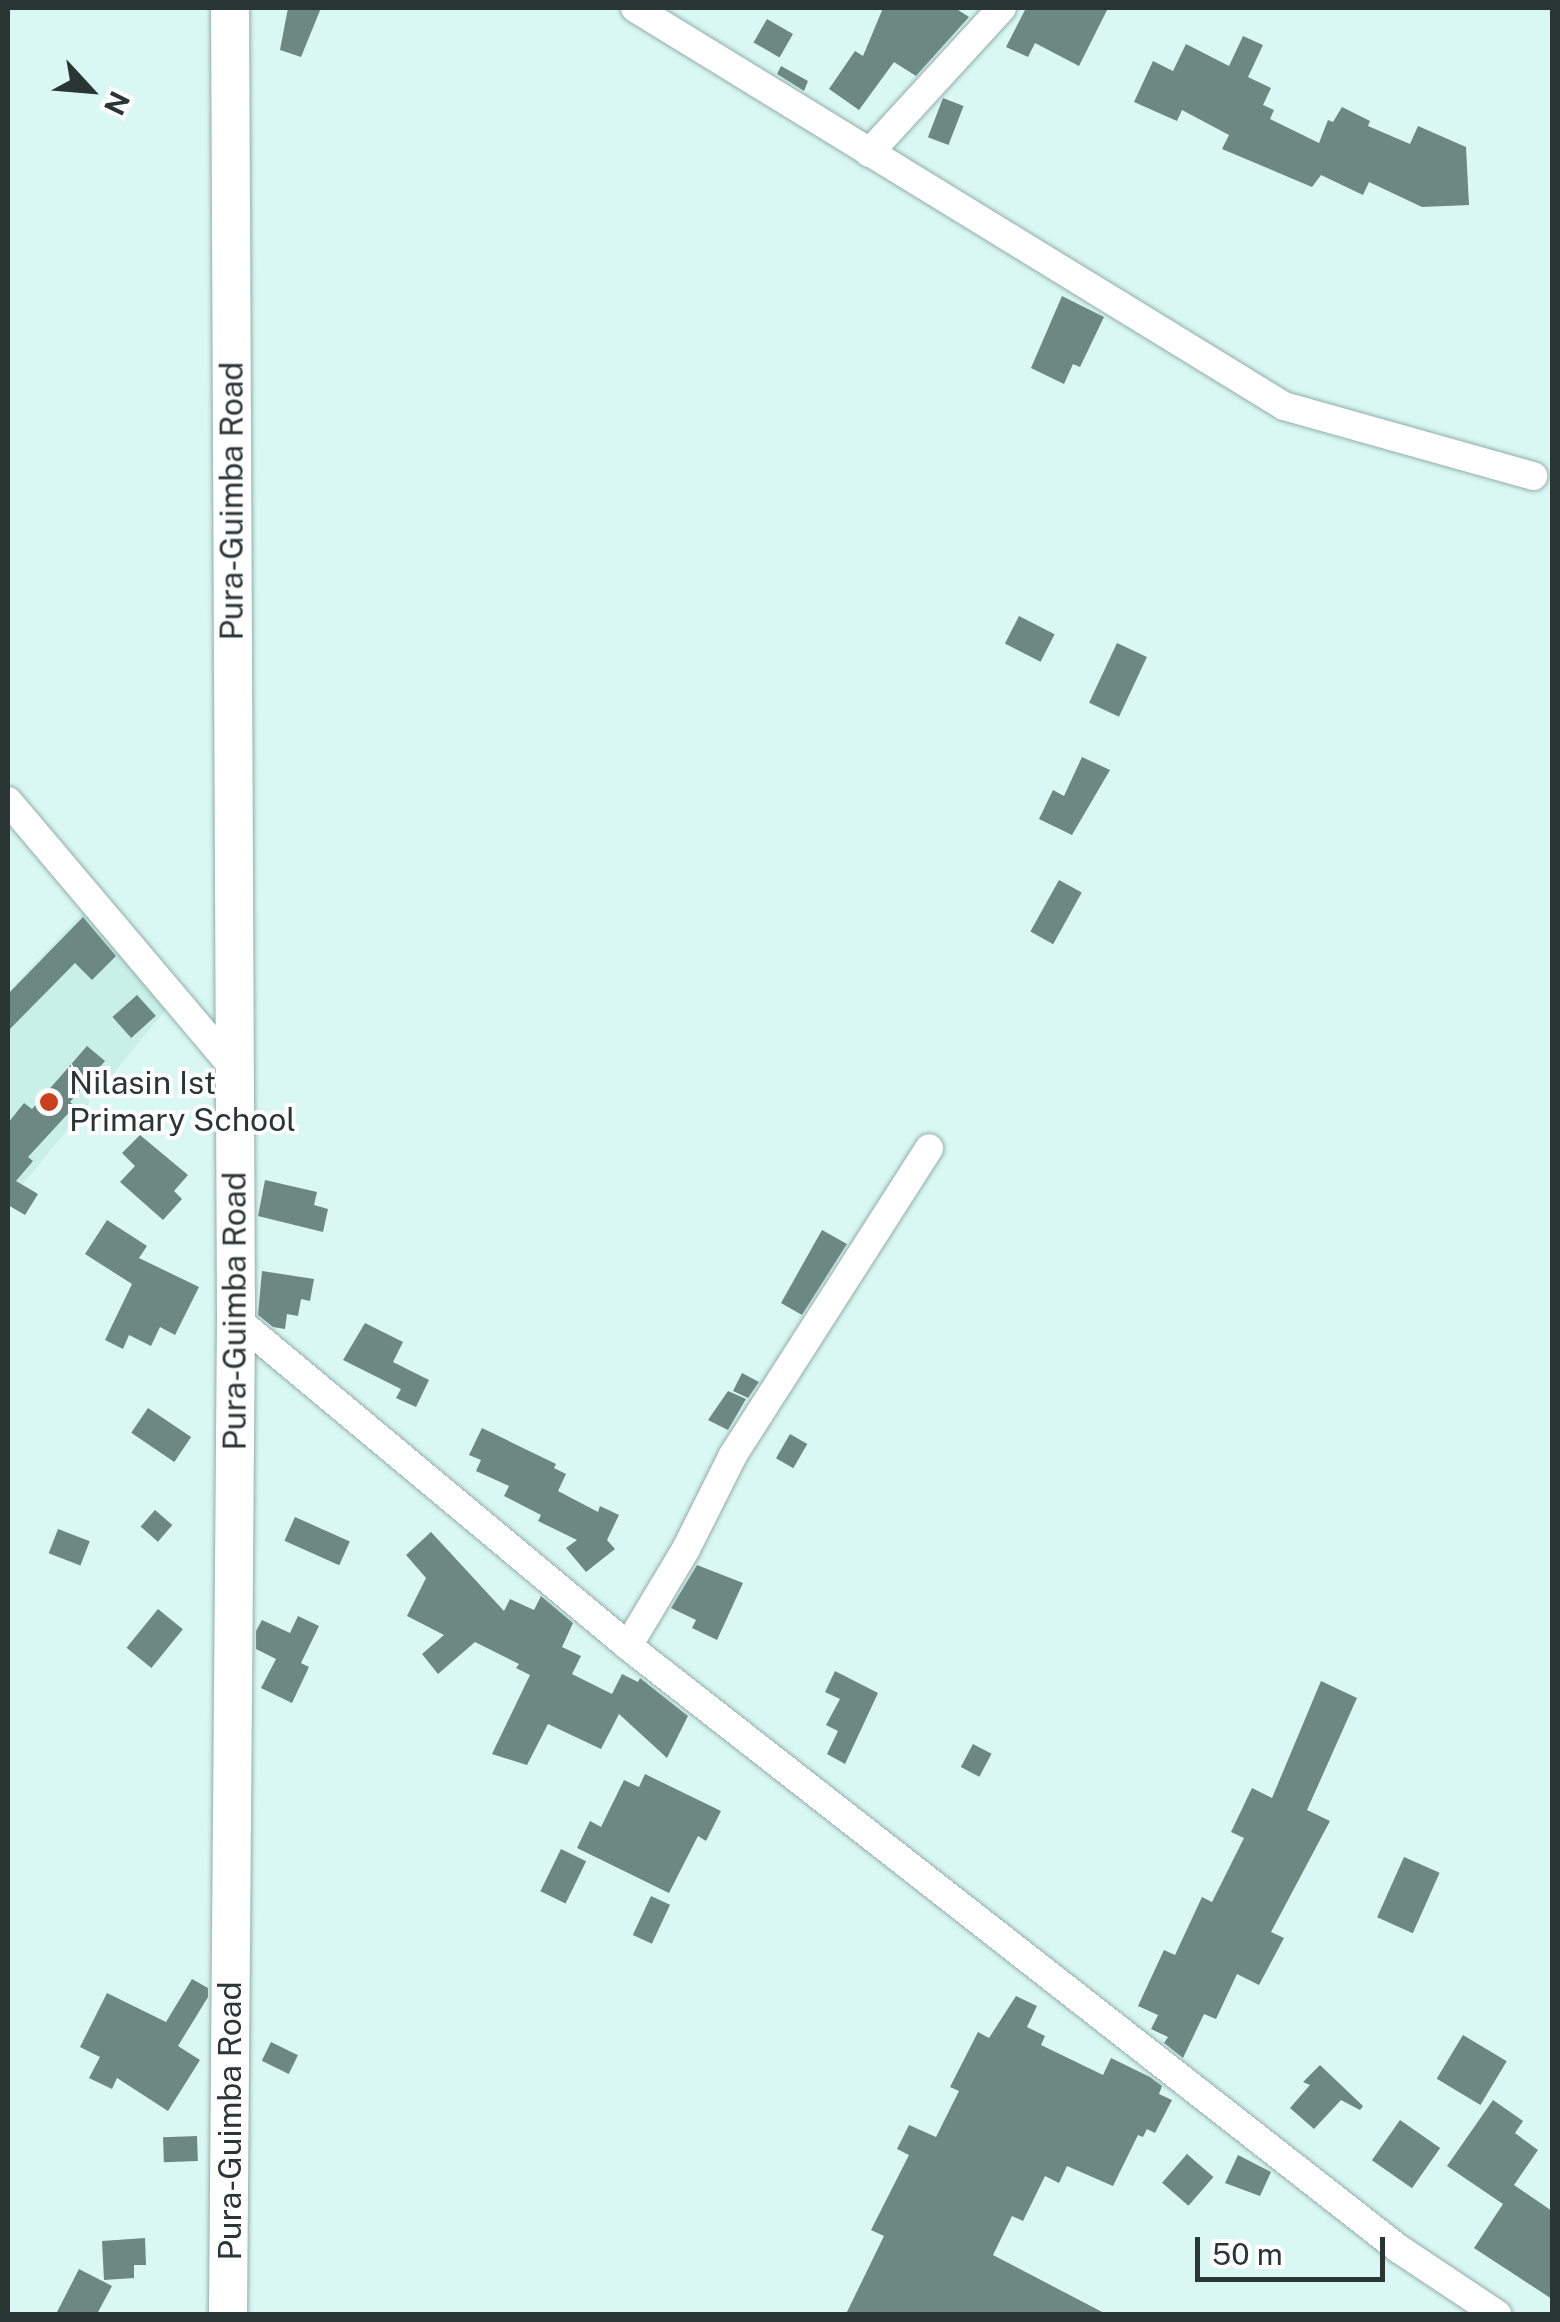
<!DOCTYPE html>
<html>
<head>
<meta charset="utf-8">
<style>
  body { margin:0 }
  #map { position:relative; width:1560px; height:2322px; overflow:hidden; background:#daf8f3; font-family:"Public Sans",sans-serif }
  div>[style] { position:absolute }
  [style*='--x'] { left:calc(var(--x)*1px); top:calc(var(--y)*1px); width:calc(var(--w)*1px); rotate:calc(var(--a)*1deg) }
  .built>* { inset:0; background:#c8efe8 }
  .building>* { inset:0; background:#6c8883; transform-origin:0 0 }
  .roads { filter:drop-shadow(0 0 2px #91aea9) drop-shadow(0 0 2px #91aea9) }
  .street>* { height:28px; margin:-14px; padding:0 14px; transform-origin:14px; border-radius:14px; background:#fff }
  .secondary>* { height:38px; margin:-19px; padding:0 19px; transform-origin:19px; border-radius:19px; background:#fff }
  .dots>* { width:28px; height:28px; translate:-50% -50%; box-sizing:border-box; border:5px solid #fefefe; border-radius:50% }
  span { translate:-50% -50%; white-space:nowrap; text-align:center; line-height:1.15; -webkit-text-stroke:8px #fefefe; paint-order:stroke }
  .street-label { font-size:32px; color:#2a3634 }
  .poi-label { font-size:32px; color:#2a3634 }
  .left { translate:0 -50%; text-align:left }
  .frame { position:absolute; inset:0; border:10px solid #2a3634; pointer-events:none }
  .north { position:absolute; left:40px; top:40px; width:100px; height:100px; -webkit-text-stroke:8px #fefefe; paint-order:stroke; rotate:116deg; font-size:28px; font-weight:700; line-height:40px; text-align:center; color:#2a3634 }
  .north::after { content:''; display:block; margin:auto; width:35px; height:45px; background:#2a3634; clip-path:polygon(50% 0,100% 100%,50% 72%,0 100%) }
  .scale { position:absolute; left:1195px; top:2237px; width:190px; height:45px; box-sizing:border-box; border:5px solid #2a3634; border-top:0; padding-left:12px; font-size:30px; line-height:35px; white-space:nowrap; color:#2a3634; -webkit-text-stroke:8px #fefefe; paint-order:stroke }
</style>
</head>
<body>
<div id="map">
  <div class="built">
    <i style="clip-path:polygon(85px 910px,172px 1002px,8px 1202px,8px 992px)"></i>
  </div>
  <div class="building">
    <i style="clip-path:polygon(288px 8px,321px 8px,301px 57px,280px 50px)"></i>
    <i style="clip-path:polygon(883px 8px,955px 8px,969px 17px,916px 76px,894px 62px,859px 110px,829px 89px,855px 51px,863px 56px)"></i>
    <i style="clip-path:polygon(1026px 8px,1108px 8px,1079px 66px,1035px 43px,1028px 57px,1006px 47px)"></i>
    <i style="left:767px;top:19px;width:30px;height:27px;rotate:30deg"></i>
    <i style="clip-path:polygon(1243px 36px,1263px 45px,1248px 77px,1271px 88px,1263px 105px,1274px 110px,1270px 119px,1319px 143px,1328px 120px,1333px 122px,1342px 107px,1370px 121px,1368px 126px,1410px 144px,1418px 126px,1466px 147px,1469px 205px,1422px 207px,1369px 182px,1363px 195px,1321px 175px,1312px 187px,1222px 149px,1229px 135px,1182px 110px,1177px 121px,1134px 102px,1153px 61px,1173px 71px,1186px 44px,1229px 66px)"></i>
    <i style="clip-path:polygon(781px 66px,808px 81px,804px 91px,777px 74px)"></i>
    <i style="left:943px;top:98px;width:22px;height:42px;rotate:21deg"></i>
    <i style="clip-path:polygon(1062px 296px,1104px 317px,1080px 367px,1073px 364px,1064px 384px,1031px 368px)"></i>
    <i style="left:1019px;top:616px;width:40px;height:31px;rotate:27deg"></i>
    <i style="left:1117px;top:643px;width:33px;height:66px;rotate:25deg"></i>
    <i style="clip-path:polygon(1082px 757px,1110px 770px,1072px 835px,1039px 819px,1053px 790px,1064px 796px)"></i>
    <i style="left:1059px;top:880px;width:26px;height:59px;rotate:29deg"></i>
    <i style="clip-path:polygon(83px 917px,116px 956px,92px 980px,75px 963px,8px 1031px,8px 994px)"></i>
    <i style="left:137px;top:995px;width:28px;height:33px;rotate:48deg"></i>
    <i style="clip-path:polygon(87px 1046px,105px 1061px,70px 1102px,75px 1106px,28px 1157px,33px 1161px,16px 1181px,38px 1194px,25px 1215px,8px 1205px,8px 1123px,24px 1103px,32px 1109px)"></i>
    <i style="clip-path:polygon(140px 1135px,188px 1175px,174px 1191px,182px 1199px,163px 1220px,120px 1182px,135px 1166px,122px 1153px)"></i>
    <i style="clip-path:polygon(265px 1180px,317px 1192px,314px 1205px,328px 1209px,323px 1232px,258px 1216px)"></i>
    <i style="clip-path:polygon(107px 1220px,147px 1246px,139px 1258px,199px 1287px,175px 1335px,160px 1327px,151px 1346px,129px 1335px,123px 1349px,105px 1340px,132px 1284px,85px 1254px)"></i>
    <i style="clip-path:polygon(822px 1230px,847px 1244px,802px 1315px,781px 1303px)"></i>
    <i style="clip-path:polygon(262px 1271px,314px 1279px,310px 1301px,301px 1299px,298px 1316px,287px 1314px,285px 1329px,273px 1327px,258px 1315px)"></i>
    <i style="clip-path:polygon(365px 1323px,403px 1342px,393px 1362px,429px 1380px,416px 1407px,396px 1398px,401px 1389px,343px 1360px)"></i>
    <i style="clip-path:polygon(742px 1373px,759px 1382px,748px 1398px,733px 1391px)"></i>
    <i style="clip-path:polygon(728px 1391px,746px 1399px,728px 1430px,708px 1420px)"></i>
    <i style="left:148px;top:1408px;width:52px;height:30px;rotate:34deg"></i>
    <i style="clip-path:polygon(482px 1428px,556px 1464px,554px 1468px,566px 1474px,558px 1491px,598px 1512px,600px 1506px,619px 1515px,607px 1540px,615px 1549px,586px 1572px,566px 1548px,577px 1540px,538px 1521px,541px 1515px,504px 1496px,509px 1486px,476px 1471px,481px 1460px,469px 1455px)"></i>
    <i style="left:790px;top:1434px;width:20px;height:28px;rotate:30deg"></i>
    <i style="left:155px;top:1510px;width:23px;height:22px;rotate:41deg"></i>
    <i style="left:295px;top:1517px;width:60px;height:26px;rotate:24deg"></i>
    <i style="left:58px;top:1529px;width:34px;height:26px;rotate:21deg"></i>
    <i style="clip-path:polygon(431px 1532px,504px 1611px,510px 1599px,534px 1610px,541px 1596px,573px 1623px,562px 1647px,581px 1656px,572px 1674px,612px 1694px,622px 1674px,638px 1682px,640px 1678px,688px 1716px,667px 1758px,619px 1714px,601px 1749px,548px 1724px,527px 1765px,492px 1754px,530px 1675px,516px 1668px,519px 1664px,475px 1642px,438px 1674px,422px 1654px,444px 1635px,407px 1616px,426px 1578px,406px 1555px)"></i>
    <i style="clip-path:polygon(697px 1565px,743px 1583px,717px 1640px,692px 1628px,696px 1620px,671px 1608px)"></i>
    <i style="left:158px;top:1609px;width:32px;height:50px;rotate:39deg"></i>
    <i style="clip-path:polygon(298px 1616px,319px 1626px,301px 1663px,309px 1667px,292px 1703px,261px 1688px,276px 1659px,256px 1649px,256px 1631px,262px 1620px,290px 1633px)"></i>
    <i style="clip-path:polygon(835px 1671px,878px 1693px,845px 1764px,827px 1754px,838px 1731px,826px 1725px,840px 1699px,825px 1692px)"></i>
    <i style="clip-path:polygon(1321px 1681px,1357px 1698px,1307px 1810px,1330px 1821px,1271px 1932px,1284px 1938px,1259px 1985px,1237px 1974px,1216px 2019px,1204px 2014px,1183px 2058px,1164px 2043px,1168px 2037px,1151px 2029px,1158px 2015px,1138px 2006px,1164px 1950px,1175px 1955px,1202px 1897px,1212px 1902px,1244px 1838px,1231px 1832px,1252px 1788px,1272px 1798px)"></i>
    <i style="left:973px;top:1744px;width:21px;height:26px;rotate:28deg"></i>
    <i style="clip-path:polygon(645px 1774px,721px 1811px,706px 1841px,698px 1836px,669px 1893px,577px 1848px,590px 1821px,601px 1827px,624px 1780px,639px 1787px)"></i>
    <i style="left:561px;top:1849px;width:28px;height:47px;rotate:26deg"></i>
    <i style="left:1404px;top:1857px;width:39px;height:66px;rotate:24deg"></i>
    <i style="left:651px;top:1896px;width:21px;height:43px;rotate:25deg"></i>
    <i style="clip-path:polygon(192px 1979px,208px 1988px,208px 1997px,178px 2046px,200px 2060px,168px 2111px,117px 2078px,112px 2089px,89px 2078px,100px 2057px,80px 2047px,107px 1993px,166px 2022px)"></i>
    <i style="clip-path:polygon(1016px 1996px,1037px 2006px,1027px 2027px,1045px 2036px,1041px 2045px,1103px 2075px,1111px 2058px,1150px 2077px,1162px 2086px,1159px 2094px,1172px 2100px,1155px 2133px,1147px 2129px,1143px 2137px,1138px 2135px,1113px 2186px,1067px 2166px,1059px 2183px,1045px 2176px,1023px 2221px,1012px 2216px,993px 2255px,1106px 2314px,846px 2314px,884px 2236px,871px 2230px,909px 2155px,897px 2149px,909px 2125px,936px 2137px,959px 2091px,950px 2087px,978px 2032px,989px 2038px)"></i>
    <i style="left:1463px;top:2035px;width:51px;height:51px;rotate:31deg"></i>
    <i style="left:271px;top:2042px;width:30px;height:21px;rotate:26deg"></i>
    <i style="clip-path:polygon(1320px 2065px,1363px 2106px,1360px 2110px,1341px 2100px,1314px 2129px,1290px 2108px,1310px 2085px,1303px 2082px)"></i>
    <i style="clip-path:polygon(1493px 2100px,1523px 2121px,1515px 2133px,1538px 2150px,1514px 2185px,1552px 2211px,1552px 2299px,1474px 2248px,1503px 2204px,1447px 2166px)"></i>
    <i style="left:1400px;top:2120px;width:49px;height:49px;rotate:35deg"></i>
    <i style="left:197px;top:2136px;width:25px;height:34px;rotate:88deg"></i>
    <i style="left:1187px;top:2154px;width:35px;height:38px;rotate:41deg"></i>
    <i style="clip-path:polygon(1238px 2155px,1271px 2172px,1260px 2196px,1225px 2183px)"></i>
    <i style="clip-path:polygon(145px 2238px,146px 2265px,134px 2265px,134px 2278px,104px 2280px,102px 2241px)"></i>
    <i style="clip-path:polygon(79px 2269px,112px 2286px,97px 2314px,56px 2314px)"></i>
  </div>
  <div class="roads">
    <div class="street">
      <i style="--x:635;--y:8;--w:761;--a:31.52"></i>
      <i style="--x:1284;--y:406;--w:259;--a:15.7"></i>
      <i style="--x:869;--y:153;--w:197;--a:-47.5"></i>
      <i style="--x:8;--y:801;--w:353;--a:49.8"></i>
      <i style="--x:236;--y:1319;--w:510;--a:39.83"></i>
      <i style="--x:628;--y:1646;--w:979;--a:38.03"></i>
      <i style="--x:1399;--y:2249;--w:118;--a:33.6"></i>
      <i style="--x:628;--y:1646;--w:113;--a:-59.1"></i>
      <i style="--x:686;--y:1549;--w:105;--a:-63.4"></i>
      <i style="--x:733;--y:1455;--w:364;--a:-57.4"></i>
    </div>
    <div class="secondary">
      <i style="--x:228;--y:2314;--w:995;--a:-89.54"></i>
      <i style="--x:236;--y:1319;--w:1311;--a:-90.26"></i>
    </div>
  </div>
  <div class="dots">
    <i style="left:49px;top:1102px;background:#ca401e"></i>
  </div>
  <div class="street-label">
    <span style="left:232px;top:501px;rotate:-90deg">Pura-Guimba Road</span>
    <span style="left:235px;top:1311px;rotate:-90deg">Pura-Guimba Road</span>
    <span style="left:230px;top:2121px;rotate:-90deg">Pura-Guimba Road</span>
  </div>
  <div class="poi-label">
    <span class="left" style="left:69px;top:1102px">Nilasin Ist<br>Primary School</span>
  </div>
  <div class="frame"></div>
  <div class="north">N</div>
  <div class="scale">50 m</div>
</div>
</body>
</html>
